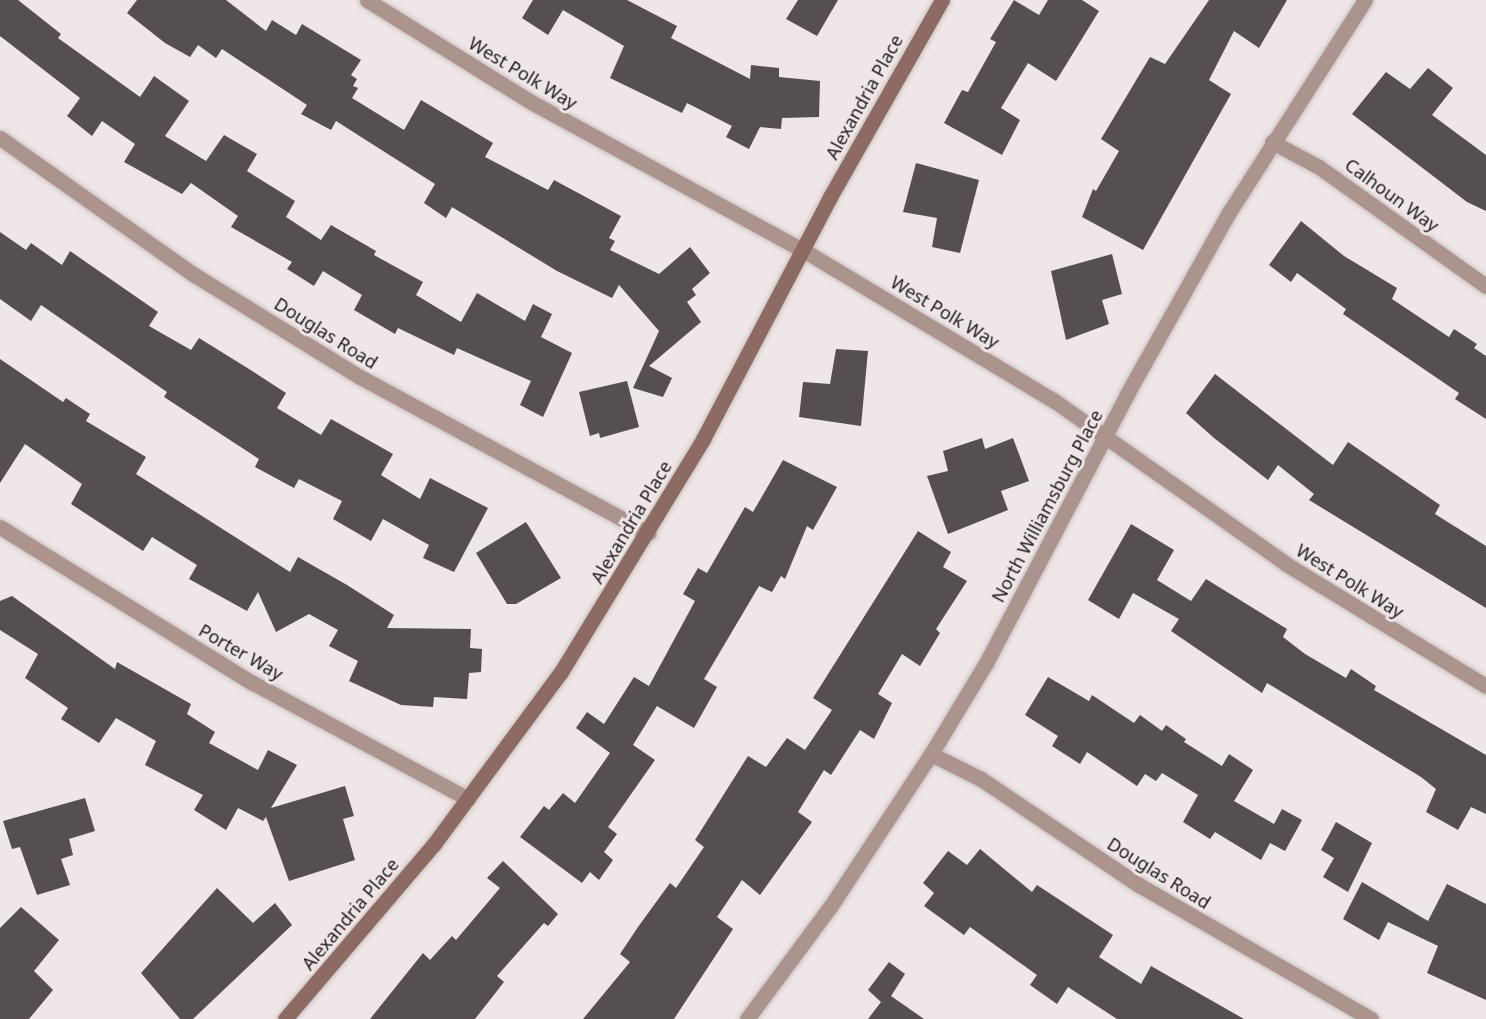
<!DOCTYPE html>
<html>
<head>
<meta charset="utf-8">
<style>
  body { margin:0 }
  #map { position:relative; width:1486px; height:1019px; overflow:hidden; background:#eee6e7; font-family:"Noto Sans",sans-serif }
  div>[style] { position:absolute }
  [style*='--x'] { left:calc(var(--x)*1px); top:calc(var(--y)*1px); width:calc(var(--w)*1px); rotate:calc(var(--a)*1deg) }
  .building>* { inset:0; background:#554f52 }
  .roads { filter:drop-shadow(0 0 2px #c9c2c3) drop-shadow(0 0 2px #c9c2c3) }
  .street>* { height:15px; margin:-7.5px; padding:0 7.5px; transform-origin:7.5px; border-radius:7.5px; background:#ac938e }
  .secondary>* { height:15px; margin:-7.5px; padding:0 7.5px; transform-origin:7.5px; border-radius:7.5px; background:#8d6a62 }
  span { translate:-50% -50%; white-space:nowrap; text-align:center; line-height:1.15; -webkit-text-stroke:6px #eee6e7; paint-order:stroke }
  .street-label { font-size:18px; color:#1f1d1d }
</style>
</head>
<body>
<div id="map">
  <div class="building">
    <i style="clip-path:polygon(0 0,18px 0,61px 34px,58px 38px,140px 97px,154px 76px,189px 101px,165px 136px,206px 161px,224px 135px,257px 154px,247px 171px,295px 201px,286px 217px,321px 240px,331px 225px,376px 251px,374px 255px,423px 282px,416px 295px,461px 322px,477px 293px,525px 321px,533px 304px,552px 314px,541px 337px,572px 353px,543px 417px,520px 405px,531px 381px,457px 348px,454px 355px,398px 328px,395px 334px,354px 310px,362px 295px,323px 271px,314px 286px,287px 269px,292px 262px,231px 227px,238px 216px,191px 183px,182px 194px,124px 162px,135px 144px,102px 121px,92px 136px,67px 116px,80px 98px,0 36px)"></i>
    <i style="clip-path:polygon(137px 0,226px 0,266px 31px,272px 20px,296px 35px,302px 24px,361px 60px,351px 75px,357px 79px,353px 86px,358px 88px,352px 98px,404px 130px,421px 100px,493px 143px,485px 157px,548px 190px,554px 180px,621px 216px,609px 238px,615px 241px,610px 250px,659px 274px,690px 247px,710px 273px,692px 289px,696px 295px,687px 302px,701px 322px,649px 366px,672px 378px,663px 397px,633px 388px,659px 331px,619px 285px,612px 298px,557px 271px,452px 207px,446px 218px,424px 203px,435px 184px,336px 121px,331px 130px,301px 114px,307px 105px,222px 49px,216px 58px,198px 45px,190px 57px,165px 43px,127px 13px)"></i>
    <i style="clip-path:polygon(533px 0,627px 0,677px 26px,671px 38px,750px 79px,751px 65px,779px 68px,779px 77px,820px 81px,819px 117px,782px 118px,781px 129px,760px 127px,749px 149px,726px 137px,732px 126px,687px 103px,682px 113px,610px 78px,624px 46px,563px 10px,548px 35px,522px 18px)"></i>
    <i style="clip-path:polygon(798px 0,838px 0,817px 36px,786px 19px)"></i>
    <i style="clip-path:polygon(1014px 0,1039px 15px,1048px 0,1082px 0,1099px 11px,1056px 81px,1028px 63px,1001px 108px,1020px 120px,1002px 155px,944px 123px,962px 90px,968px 92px,996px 42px,990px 39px)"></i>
    <i style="clip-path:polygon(1209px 0,1287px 0,1259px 48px,1234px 31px,1209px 80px,1231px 94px,1143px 250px,1082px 217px,1093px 189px,1096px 191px,1119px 151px,1101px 139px,1150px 57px,1165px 64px)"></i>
    <i style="clip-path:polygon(1428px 68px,1453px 88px,1432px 115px,1486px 155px,1486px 211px,1467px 202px,1352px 114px,1386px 72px,1410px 89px)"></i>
    <i style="clip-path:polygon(916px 163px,979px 180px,960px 253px,932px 247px,937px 218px,903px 212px)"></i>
    <i style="clip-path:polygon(1301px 221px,1344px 256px,1397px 288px,1392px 299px,1449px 337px,1454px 329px,1477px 344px,1474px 348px,1486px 356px,1486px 419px,1455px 399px,1459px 393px,1343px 314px,1346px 309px,1297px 273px,1291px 282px,1269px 265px)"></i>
    <i style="clip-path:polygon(0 232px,26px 250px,31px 243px,62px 265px,70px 251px,158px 312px,149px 326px,191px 350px,199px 338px,249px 369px,286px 393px,277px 408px,321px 435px,331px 419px,393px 454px,381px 475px,420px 499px,430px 478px,488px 508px,454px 572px,423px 558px,429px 545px,383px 519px,371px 541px,333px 519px,342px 501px,299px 479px,294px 488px,255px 467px,259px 459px,164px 397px,167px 392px,41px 305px,31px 321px,0 299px)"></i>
    <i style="clip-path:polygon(1112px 254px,1122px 294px,1102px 300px,1109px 324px,1066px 340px,1051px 271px)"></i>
    <i style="clip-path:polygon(836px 349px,868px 351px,861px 426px,799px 417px,803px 382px,830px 384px)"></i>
    <i style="clip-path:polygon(0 359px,63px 402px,66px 398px,90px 414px,86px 421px,146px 457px,136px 474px,290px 572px,298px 557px,347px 585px,394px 615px,387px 628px,471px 629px,470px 648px,482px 649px,481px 672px,469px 673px,467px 699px,434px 697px,433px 707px,401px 705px,349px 681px,358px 661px,329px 646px,338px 630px,309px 614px,276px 632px,258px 592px,247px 611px,189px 579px,197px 565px,152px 537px,143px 551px,71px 504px,82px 484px,25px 444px,0 483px)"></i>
    <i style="clip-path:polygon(1215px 374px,1333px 465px,1348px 442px,1440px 505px,1435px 514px,1486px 546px,1486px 608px,1309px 500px,1314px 494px,1278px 465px,1268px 480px,1214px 438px,1186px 413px)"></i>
    <i style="clip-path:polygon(627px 381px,639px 427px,600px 438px,599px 433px,590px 436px,579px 392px)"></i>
    <i style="clip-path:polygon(982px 438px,985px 449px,1013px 438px,1029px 481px,1001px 491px,1008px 510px,948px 534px,927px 476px,948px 471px,943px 451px)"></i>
    <i style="clip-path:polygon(783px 460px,837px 487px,813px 530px,807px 526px,785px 579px,781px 576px,772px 592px,759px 586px,704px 679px,717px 687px,694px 728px,657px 706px,633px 745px,655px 760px,608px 827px,617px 834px,604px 852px,613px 860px,599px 880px,590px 872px,582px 883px,520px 837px,544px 806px,549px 810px,563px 793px,575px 803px,610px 753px,576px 728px,587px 712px,604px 724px,634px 677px,649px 686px,695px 601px,683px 594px,698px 568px,707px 573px,745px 507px,753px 512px)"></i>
    <i style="clip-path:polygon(526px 522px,561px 578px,516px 604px,507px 604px,476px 553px)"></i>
    <i style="clip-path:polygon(1131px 524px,1174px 550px,1157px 580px,1191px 601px,1206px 579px,1287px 629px,1283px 637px,1305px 654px,1346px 678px,1351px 669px,1376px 686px,1374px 690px,1486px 755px,1486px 814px,1471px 807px,1458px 830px,1426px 812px,1436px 789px,1421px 777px,1267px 683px,1262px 693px,1171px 631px,1179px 619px,1133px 593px,1119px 619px,1088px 600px)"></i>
    <i style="clip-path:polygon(918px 531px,951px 552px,943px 567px,967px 581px,936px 629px,940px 633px,920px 666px,902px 654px,878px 694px,892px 703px,874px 739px,860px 730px,831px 775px,824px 770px,798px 812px,812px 822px,760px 895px,742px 880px,717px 917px,733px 929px,674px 1019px,583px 1019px,630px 962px,620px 954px,638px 927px,670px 883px,676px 888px,704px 847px,695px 840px,748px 756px,766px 767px,787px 738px,805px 750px,832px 710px,813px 698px)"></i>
    <i style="clip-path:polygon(12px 596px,115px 669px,117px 662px,191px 704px,187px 714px,215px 732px,209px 743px,258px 770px,268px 750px,297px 765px,271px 808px,345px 786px,354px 816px,343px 819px,355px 860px,289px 881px,266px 817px,263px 821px,238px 808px,226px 830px,194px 810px,203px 795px,145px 765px,156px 741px,116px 718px,99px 743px,61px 719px,68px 708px,25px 678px,38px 654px,0 630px,0 601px)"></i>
    <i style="clip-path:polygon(1048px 677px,1089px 701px,1092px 695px,1134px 723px,1140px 715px,1162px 731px,1166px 725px,1186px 739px,1184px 742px,1222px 766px,1229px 754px,1253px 770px,1234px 801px,1274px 824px,1282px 809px,1302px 820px,1285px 851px,1270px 843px,1261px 860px,1215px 832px,1210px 839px,1183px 822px,1198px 795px,1162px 773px,1156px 781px,1145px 774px,1137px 786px,1087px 752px,1080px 764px,1052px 746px,1058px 736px,1025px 715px)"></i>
    <i style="clip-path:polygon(85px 798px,95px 831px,69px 839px,73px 855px,61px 859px,70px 885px,37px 895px,20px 847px,12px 849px,3px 821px)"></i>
    <i style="clip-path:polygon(1336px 822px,1372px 843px,1348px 892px,1323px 877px,1334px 858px,1321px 850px)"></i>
    <i style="clip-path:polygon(980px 849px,1032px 892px,1037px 885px,1113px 935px,1099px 957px,1141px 984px,1151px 966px,1244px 1019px,1117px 1019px,1068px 987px,1057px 1004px,1030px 985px,1037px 975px,970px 927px,964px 935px,924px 906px,934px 893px,923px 883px,948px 851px,967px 865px)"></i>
    <i style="clip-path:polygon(503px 861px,558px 914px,548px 926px,544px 923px,497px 976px,504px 982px,475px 1019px,370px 1019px,423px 953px,430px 960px,452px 936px,456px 940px,500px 888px,487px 878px)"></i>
    <i style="clip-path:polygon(1362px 882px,1428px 921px,1447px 884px,1486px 904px,1486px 1000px,1427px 973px,1438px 946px,1388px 922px,1379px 940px,1343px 919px)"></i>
    <i style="clip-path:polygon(217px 888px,253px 923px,275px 903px,292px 925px,193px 1019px,180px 1019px,141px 973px)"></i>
    <i style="clip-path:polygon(21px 907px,59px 940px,34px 971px,53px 990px,29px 1019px,0 1019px,0 928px)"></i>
    <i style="clip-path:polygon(889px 962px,905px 974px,891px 996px,924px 1019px,868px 1019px,881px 1002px,868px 990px)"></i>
  </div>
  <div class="roads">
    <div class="street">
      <i style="--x:367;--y:0;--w:193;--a:31.9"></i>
      <i style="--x:531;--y:102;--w:310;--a:28.6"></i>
      <i style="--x:803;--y:250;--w:292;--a:31"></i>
      <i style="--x:1053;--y:400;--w:285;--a:35.1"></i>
      <i style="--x:1286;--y:564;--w:234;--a:31.4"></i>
      <i style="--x:0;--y:138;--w:236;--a:35.2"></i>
      <i style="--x:193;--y:274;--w:196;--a:31.7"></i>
      <i style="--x:360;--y:377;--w:328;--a:28.4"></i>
      <i style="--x:1272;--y:142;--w:53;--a:28"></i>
      <i style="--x:1319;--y:167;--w:205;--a:35.5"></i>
      <i style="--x:0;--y:527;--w:297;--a:31.7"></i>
      <i style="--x:253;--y:683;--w:244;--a:28.3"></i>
      <i style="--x:931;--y:754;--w:56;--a:26.6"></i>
      <i style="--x:981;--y:779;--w:190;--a:33.9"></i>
      <i style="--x:1139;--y:885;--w:268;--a:30"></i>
      <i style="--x:747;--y:1019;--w:139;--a:-53.5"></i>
      <i style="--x:830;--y:907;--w:183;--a:-56.6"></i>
      <i style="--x:931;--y:754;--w:106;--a:-58.9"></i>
      <i style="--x:986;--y:663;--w:304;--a:-62.3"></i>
      <i style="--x:1127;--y:394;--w:206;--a:-60.7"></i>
      <i style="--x:1228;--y:214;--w:254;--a:-57.4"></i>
    </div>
    <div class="secondary">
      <i style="--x:285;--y:1019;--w:230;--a:-49.6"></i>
      <i style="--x:434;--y:844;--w:214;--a:-53.6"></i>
      <i style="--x:561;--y:672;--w:273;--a:-58.6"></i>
      <i style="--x:703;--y:439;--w:273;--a:-62.3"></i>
      <i style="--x:830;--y:197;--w:227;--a:-60.4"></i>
    </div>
  </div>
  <div class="street-label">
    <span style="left:523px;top:73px;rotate:31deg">West Polk Way</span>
    <span style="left:864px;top:97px;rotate:-61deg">Alexandria Place</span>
    <span style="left:1392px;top:195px;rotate:36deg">Calhoun Way</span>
    <span style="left:945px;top:312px;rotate:31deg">West Polk Way</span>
    <span style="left:326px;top:333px;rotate:32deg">Douglas Road</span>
    <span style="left:1047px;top:506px;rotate:-62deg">North Williamsburg Place</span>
    <span style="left:631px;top:522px;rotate:-59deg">Alexandria Place</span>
    <span style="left:1350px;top:581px;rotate:32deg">West Polk Way</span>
    <span style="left:241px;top:652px;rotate:30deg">Porter Way</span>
    <span style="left:1159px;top:873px;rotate:32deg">Douglas Road</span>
    <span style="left:350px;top:914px;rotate:-50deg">Alexandria Place</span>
  </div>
</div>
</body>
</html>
